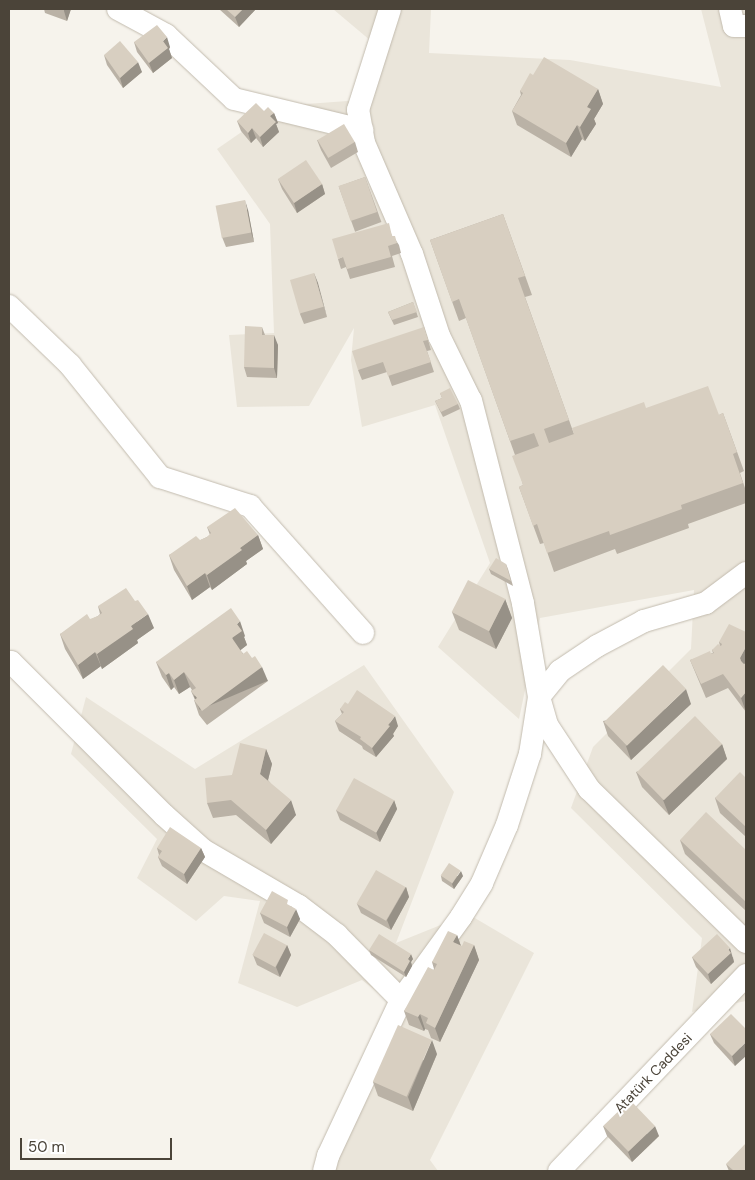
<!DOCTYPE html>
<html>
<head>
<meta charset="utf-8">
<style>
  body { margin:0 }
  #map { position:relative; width:755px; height:1180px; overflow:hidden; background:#f6f3ec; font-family:"DM Sans",sans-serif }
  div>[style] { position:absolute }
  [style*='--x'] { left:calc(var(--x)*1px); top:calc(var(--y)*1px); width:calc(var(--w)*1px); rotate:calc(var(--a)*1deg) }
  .residential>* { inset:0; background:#eae5da }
  .roads { filter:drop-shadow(0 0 1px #c2bbae) drop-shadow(0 0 1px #c2bbae) }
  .minor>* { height:22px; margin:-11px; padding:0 11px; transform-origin:11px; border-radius:11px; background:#fff }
  .wall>* { inset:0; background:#bab2a6; transform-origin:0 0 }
  .shaded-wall>* { inset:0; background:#979187; transform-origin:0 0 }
  .building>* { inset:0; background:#d8cfc1; transform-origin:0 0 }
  span { translate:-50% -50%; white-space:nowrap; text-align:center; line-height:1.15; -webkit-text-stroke:4px #fff; paint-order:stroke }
  .street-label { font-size:14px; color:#4b4439 }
  .frame { position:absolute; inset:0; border:10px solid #4b4439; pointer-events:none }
  .scale { position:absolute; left:20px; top:1138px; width:152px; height:22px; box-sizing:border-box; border:2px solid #4b4439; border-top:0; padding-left:6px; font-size:15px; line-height:18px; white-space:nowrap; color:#4b4439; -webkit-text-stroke:4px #fff; paint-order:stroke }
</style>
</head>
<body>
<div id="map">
  <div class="residential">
    <i style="clip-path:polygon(333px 9px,431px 9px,429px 53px,570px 60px,721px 87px,701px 9px,746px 9px,746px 1001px,692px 1012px,702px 938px,571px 808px,593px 747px,691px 649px,694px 590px,540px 618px,519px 719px,438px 647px,490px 563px,435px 405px,362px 427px,351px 360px,354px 328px,309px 406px,237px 407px,229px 335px,274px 333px,270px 224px,217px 149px,279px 106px,361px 100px,371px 41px)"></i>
    <i style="clip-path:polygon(364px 665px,454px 792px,396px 943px,468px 914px,534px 953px,430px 1160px,438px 1171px,321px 1171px,392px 1003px,362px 980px,297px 1007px,238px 983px,260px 901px,224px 896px,196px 921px,137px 878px,157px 839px,71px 754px,86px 697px,195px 769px)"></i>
  </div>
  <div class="roads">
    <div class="minor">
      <i style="--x:118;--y:9;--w:55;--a:28.4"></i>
      <i style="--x:166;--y:35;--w:93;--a:43.3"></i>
      <i style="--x:234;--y:99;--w:132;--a:13.6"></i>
      <i style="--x:730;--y:9;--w:17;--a:77"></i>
      <i style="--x:734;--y:26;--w:12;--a:0"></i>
      <i style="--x:9;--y:306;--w:85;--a:44"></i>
      <i style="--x:70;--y:365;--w:144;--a:51.2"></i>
      <i style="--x:160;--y:477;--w:95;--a:17.9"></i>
      <i style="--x:250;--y:506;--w:170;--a:48.3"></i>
      <i style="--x:746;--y:573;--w:50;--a:143.1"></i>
      <i style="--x:706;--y:603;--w:65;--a:163.8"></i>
      <i style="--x:644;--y:621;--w:53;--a:152"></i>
      <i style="--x:597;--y:646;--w:45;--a:146"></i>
      <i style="--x:560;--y:671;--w:33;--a:129"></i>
      <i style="--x:539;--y:697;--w:29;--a:74"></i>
      <i style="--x:547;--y:725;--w:77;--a:56.7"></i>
      <i style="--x:589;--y:789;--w:219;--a:44.3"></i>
      <i style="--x:9;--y:663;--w:2;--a:-27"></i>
      <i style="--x:11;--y:662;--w:216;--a:45"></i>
      <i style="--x:164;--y:815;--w:52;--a:41.9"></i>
      <i style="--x:203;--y:850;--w:111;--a:30.3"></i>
      <i style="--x:299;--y:906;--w:48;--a:37.3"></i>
      <i style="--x:337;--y:935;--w:91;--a:45.4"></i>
      <i style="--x:324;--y:1171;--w:16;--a:-75"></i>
      <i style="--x:328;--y:1156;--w:172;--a:-64.9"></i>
      <i style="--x:401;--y:1000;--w:102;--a:-54.1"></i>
      <i style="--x:461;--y:917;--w:40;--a:-58"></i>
      <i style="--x:482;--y:883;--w:63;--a:-66.7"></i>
      <i style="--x:507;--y:825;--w:75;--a:-72.1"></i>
      <i style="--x:530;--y:754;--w:58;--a:-81"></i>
      <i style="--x:539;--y:697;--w:95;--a:-99.7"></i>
      <i style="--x:523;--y:603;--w:209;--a:-104.4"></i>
      <i style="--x:471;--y:401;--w:72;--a:-116.2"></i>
      <i style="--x:439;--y:336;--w:86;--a:-108.2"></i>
      <i style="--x:412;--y:254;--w:121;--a:-113.4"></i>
      <i style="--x:364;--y:143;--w:34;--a:-100"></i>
      <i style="--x:358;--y:110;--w:106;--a:-72.4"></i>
      <i style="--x:559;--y:1171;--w:271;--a:-46.3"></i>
    </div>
  </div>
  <div class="wall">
    <i style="clip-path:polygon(44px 9px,71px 9px,67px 21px,45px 13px)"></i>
    <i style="clip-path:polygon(219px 9px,256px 9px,239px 27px)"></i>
    <i style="clip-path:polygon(134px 42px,170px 47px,169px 49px,172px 58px,153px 73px,137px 52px)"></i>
    <i style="clip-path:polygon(104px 55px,142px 72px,123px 88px,107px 65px)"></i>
    <i style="clip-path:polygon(533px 75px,598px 89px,603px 104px,594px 119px,596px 124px,585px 141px,582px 139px,571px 157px,517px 125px,512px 111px,521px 95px,520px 91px)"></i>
    <i style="clip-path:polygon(264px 111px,274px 113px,278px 123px,276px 124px,279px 132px,263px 147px,256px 138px,251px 143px,241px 131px,237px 121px)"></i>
    <i style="clip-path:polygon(317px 140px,355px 142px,358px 152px,331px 168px,321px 150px)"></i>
    <i style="left:365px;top:177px;width:48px;height:28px;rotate:70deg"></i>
    <i style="clip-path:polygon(278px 179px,322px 184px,325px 194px,297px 213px,282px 189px)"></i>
    <i style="clip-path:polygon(248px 210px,254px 242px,226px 247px,222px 237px)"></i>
    <i style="clip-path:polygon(503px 214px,532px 295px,525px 297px,574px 434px,646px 408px,719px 415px,723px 413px,744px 471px,740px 473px,746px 491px,746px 503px,688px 524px,689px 528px,617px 554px,615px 549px,554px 572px,544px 543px,540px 544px,519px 487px,523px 485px,515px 455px,466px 318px,459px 321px,430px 240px)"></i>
    <i style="clip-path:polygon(393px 236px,399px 245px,401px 253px,392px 256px,395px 267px,350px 279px,346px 267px,341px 269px,338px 259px)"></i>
    <i style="clip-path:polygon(314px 273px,327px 317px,304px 324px,300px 314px)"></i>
    <i style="clip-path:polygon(413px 302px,418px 317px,394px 325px,388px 312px)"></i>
    <i style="clip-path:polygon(262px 327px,265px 335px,278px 345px,277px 378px,247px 377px,244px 367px)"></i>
    <i style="clip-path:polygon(424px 327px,431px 350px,427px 351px,434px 372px,392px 386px,387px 372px,362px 380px,358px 370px)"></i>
    <i style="clip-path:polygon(440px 393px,458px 404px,460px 409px,443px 417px,435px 401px,442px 398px)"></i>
    <i style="clip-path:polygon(207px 527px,258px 535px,263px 549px,246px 561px,247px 564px,212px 590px,210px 587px,192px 600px,174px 570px,169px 555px,207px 537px,210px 535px)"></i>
    <i style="clip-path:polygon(506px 564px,508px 569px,513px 586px,491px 574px,489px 569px)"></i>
    <i style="clip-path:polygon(505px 599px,512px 618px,496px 649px,459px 630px,452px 612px)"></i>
    <i style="clip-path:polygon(98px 606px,154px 628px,137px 640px,138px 643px,102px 669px,101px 666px,83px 679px,65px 649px,60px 634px,98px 616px,100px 614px)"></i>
    <i style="clip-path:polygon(746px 632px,746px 712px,728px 688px,706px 698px,690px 660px,713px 653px,712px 650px,720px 646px,719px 642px)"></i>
    <i style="clip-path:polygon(245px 636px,244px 637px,247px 645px,240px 650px,268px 681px,207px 725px,199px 715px,194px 700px,195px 700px,191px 691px,192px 690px,190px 687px,179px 694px,174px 687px,171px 690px,162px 677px,156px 662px)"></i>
    <i style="clip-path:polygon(348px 704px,398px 726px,393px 734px,394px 736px,376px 757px,363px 749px,362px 746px,339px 731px,335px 721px,342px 714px,340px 709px)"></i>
    <i style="clip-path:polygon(691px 704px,631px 760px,608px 736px,603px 721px)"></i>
    <i style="clip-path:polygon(722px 744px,727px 759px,669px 815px,642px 787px,636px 772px)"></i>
    <i style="clip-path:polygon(266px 749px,272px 764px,268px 780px,296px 815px,271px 844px,236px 815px,213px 818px,207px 803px,232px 775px)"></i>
    <i style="clip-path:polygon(746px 778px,746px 837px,720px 813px,715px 798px)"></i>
    <i style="clip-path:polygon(394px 800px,397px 809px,380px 842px,340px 820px,336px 810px)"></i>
    <i style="clip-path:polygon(680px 840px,746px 850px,746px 911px,685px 854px)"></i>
    <i style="clip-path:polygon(157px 848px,201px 848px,205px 857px,187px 884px,162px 866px,158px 857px,159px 855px)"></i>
    <i style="clip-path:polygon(441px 876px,463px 876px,454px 889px,442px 881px)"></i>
    <i style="clip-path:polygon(406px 887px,409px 897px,391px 930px,361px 913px,357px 904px)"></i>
    <i style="clip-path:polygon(291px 906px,300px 919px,290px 937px,264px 923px,260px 913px)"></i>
    <i style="clip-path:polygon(457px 935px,461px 946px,474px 945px,479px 960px,440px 1042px,431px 1038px,428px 1030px,425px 1029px,424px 1031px,409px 1025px,404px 1011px,434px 969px,432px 962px)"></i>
    <i style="clip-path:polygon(287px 945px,291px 955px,280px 977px,257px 965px,253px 955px)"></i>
    <i style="clip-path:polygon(369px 950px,413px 959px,411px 962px,412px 966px,406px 977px,371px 955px)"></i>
    <i style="clip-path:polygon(692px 957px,733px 957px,734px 962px,711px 984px,696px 967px)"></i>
    <i style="clip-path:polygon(746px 1029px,735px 1066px,714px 1043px,710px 1034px)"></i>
    <i style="clip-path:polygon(437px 1054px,413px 1111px,378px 1096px,373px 1082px)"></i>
    <i style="clip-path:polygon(603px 1126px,659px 1136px,632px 1162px,607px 1136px)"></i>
    <i style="clip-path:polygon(726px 1164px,746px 1171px,729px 1171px)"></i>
  </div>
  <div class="shaded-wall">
    <i style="clip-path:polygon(64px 9px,71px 9px,67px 21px,64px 11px)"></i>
    <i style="clip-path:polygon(243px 9px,256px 9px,239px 27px,235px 17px)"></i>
    <i style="clip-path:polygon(167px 37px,170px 47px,169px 49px,172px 58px,153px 73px,149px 63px,163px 41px)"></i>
    <i style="clip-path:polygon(138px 62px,142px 72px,123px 88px,120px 78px)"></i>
    <i style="clip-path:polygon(598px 89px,603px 104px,594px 119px,596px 124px,585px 141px,580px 127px,587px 107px)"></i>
    <i style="clip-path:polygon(274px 113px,278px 123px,276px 124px,279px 132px,263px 147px,260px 137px,270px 116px)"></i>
    <i style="clip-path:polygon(577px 125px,582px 139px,571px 157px,566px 143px)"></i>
    <i style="clip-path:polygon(252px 128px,256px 138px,251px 143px,248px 133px)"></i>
    <i style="clip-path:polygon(322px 184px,325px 194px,297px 213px,294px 203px)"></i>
    <i style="clip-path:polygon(245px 200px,248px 210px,254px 242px,251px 232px)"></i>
    <i style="clip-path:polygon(314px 273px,318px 283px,327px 317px,324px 307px)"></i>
    <i style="clip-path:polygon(274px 335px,278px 345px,277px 378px,274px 368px)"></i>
    <i style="clip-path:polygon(258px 535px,263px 549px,246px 561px,247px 564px,212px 590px,207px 575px,240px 548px)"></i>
    <i style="clip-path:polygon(205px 573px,210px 587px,192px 600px,187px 586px)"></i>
    <i style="clip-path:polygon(505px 599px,512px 618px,496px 649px,489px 631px)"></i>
    <i style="clip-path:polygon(148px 614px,154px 628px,137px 640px,138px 643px,102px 669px,97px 654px,131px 626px)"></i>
    <i style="clip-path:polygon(240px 621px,245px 636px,244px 637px,247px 645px,237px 653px,232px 638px,237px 624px)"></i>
    <i style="clip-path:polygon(746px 647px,746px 671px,741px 661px,740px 658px)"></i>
    <i style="clip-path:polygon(95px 652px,101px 666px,83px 679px,78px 665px)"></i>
    <i style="left:262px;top:667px;width:15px;height:74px;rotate:67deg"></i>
    <i style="clip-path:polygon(184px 672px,190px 687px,179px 694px,174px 680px)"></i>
    <i style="clip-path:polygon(169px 673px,174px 687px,171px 690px,166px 675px)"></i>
    <i style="clip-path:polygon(686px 689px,691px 704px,631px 760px,626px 746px)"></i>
    <i style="clip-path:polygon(746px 692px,746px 712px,741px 698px)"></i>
    <i style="clip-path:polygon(395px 716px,398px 726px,393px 734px,394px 736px,376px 757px,372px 748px)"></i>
    <i style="clip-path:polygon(722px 744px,727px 759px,669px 815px,663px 800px)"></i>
    <i style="clip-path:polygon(266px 749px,272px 764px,266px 788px,260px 774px)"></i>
    <i style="clip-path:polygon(291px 800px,296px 815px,271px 844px,266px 830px)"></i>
    <i style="clip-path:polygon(394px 800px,397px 809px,380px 842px,376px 832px)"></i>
    <i style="clip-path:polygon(201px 848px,205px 857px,187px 884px,184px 874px)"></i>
    <i style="clip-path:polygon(461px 871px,463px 876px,454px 889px,452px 884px)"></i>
    <i style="clip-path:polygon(406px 887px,409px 897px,391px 930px,387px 920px)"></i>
    <i style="clip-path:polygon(296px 909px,300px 919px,290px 937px,287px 927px)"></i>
    <i style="clip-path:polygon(457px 935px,462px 949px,453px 942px)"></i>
    <i style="clip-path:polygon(287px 945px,291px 955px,280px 977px,276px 967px)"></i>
    <i style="clip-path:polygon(474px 945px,479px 960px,440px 1042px,435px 1028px)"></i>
    <i style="clip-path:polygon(730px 948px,734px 962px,711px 984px,708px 974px)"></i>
    <i style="clip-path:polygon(411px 954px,413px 959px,411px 962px,412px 966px,406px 977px,404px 972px,408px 959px)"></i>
    <i style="clip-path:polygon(420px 1014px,425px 1029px,424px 1031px,418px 1017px)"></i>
    <i style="clip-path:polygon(432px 1040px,437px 1054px,413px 1111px,408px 1097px)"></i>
    <i style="clip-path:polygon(746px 1042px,746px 1056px,735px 1066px,732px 1056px)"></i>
    <i style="clip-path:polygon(655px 1126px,659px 1136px,632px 1162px,628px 1152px)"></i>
  </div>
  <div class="building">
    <i style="clip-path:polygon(226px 9px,243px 9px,235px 17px)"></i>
    <i style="clip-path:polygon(157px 25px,167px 37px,163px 41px,168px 48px,149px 63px,134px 42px)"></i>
    <i style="clip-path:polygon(120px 41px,138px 62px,120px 78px,104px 55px)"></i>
    <i style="clip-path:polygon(544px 57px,598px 89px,587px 107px,591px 109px,580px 127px,577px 125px,566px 143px,512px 111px,523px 93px,520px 91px,530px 73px,533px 75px)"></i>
    <i style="clip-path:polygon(256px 103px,264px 111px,268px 107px,274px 113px,270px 116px,276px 122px,260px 137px,252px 128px,248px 133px,237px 121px)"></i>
    <i style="left:344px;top:124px;width:21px;height:31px;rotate:59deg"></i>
    <i style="left:306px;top:160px;width:29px;height:34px;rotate:56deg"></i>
    <i style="left:365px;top:177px;width:37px;height:28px;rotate:71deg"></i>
    <i style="left:245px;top:200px;width:33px;height:30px;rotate:79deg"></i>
    <i style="clip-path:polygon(503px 214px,525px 276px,518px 278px,569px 420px,544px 429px,549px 443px,574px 434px,572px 428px,644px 402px,646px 408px,708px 386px,719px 415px,723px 413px,737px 452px,733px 454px,743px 483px,681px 505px,682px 509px,610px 535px,609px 531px,547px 553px,537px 524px,533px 526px,519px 487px,523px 485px,512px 456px,539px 446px,534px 433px,510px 441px,459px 299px,452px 302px,430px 240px)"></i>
    <i style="clip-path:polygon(389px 223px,392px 236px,395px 236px,397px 243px,388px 246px,391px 257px,347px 269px,343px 257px,338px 259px,332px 239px)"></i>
    <i style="left:314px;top:273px;width:35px;height:25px;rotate:74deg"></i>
    <i style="clip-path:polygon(413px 302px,417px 312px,392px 320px,388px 312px)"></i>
    <i style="clip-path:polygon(245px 326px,262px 327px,262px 335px,274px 335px,274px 368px,244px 367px)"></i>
    <i style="clip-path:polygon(424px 327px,428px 340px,423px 341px,431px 362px,388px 376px,383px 362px,358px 370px,352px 351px)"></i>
    <i style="clip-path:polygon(450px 388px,458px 404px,441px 412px,435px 401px,442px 398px,440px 393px)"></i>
    <i style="clip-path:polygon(235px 508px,258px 535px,240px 548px,242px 550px,207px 575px,205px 573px,187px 586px,169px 555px,196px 536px,200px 540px,207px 537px,211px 533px,207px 527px)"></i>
    <i style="clip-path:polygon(496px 558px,506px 564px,511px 581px,489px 569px)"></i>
    <i style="left:468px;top:580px;width:42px;height:36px;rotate:27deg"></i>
    <i style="clip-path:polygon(126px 588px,135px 601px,138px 600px,148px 614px,131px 626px,133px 629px,97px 654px,95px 652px,78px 665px,60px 634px,87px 614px,90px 619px,98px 616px,102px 613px,98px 606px)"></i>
    <i style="clip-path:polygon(231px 608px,240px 621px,237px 624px,242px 631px,232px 638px,243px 654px,247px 651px,252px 658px,255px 656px,262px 667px,202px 711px,194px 700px,197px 698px,191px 691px,196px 688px,184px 672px,174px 680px,169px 673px,166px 675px,156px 662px)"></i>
    <i style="clip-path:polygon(729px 624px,746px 632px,746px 647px,740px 658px,741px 661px,744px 664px,746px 663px,746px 692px,741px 698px,723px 674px,701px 684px,690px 660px,710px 651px,711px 654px,714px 653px,712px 650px,718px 644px,721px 646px,722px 644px,719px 642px)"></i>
    <i style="left:663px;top:665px;width:33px;height:82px;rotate:46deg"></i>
    <i style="clip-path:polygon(357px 690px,395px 716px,388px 725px,390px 726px,372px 748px,360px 739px,361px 737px,335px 721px,344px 712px,340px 709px,345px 702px,348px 704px)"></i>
    <i style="left:695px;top:716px;width:39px;height:81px;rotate:46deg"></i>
    <i style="clip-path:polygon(240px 743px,266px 749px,260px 774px,291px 800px,266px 830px,231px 800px,207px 803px,205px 778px,232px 775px)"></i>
    <i style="clip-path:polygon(740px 772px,746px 778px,746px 827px,715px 798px)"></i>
    <i style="left:354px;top:778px;width:46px;height:37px;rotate:29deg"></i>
    <i style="clip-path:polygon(706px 812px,746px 850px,746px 902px,680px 840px)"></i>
    <i style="clip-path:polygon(170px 827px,201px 848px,184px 874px,158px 857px,162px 851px,157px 848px)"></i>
    <i style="left:449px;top:863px;width:14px;height:15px;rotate:34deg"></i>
    <i style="left:376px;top:870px;width:34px;height:39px;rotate:30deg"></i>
    <i style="clip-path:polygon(272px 891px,288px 900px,287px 904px,296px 909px,287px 927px,260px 913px)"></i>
    <i style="clip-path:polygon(448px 931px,457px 935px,453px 942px,462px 946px,464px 941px,474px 945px,435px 1028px,426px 1023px,428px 1018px,420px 1014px,418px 1017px,404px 1011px,428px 967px,434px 970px,437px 964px,432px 962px)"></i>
    <i style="left:264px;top:933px;width:26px;height:25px;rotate:28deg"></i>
    <i style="clip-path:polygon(379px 934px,411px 954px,408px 959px,410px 961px,404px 972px,369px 950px)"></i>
    <i style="clip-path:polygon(717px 934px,730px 948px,728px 949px,731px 953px,708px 974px,692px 957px)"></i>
    <i style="clip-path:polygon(731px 1014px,746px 1029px,746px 1042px,732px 1056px,710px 1034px)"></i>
    <i style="left:398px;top:1025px;width:37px;height:62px;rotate:24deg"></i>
    <i style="left:630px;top:1100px;width:36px;height:37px;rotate:46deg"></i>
    <i style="clip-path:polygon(746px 1143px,746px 1171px,734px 1171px,726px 1164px)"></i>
  </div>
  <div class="street-label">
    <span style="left:653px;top:1073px;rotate:-46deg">Atatürk Caddesi</span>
  </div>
  <div class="frame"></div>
  <div class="scale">50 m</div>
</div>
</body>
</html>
